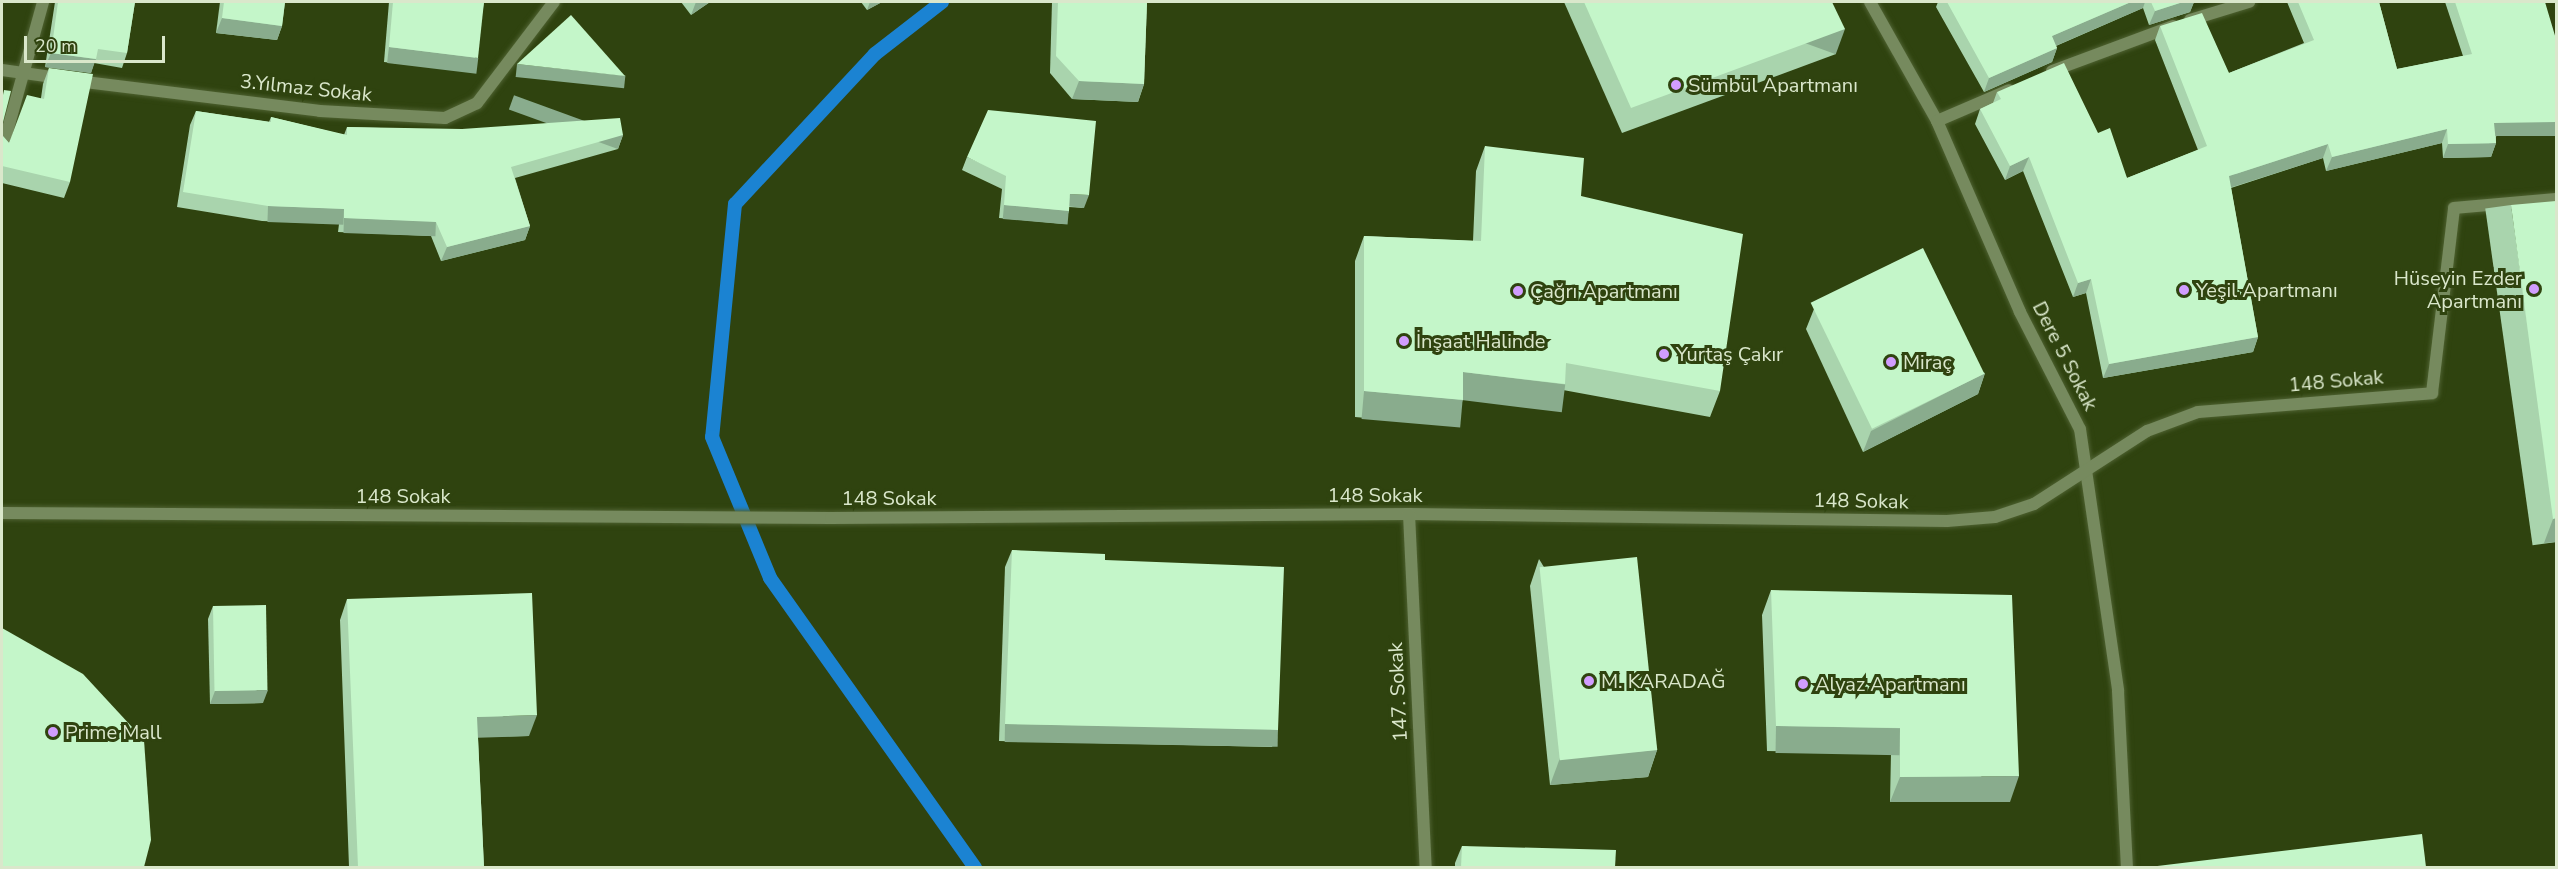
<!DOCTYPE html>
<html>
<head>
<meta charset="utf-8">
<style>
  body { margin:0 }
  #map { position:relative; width:2558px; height:869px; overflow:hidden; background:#2f430f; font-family:"Nunito Sans",sans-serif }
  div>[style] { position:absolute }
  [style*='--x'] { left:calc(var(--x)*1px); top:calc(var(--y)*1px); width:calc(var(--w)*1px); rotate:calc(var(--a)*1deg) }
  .stream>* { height:14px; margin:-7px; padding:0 7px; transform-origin:7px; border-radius:7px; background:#1b83d2 }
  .roads { filter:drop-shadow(0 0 2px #4e6131) drop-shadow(0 0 2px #4e6131) }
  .street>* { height:12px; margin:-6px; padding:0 6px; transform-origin:6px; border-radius:6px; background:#768a5e }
  .wall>* { inset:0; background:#a9d4ad; transform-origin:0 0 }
  .shaded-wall>* { inset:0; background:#89ac8d; transform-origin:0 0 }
  .building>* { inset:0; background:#c4f6c9; transform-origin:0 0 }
  .dots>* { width:16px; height:16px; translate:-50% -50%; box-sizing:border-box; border:3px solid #2f430f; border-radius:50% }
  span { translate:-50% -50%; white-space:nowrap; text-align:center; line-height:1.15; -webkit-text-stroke:6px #2f430f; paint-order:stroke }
  .poi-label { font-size:20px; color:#dae7cb }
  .left { translate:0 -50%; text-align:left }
  .right { translate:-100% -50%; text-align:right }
  .street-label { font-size:20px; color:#dae7cb }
  .frame { position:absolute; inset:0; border:3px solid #dae7cb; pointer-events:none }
  .scale { position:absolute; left:24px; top:36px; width:141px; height:27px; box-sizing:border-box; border:3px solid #dae7cb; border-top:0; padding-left:8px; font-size:18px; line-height:21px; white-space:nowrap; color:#dae7cb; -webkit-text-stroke:4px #2f430f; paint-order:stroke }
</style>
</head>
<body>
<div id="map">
  <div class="stream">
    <i style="--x:942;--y:2;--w:85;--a:142.2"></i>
    <i style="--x:875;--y:54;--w:205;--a:133"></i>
    <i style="--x:735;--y:204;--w:234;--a:95.6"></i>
    <i style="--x:712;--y:437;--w:152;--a:67.6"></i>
    <i style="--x:770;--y:578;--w:355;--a:54.7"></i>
  </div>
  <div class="roads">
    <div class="street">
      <i style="--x:1870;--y:2;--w:137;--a:60.6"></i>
      <i style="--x:1937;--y:121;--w:208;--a:66.5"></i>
      <i style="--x:2020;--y:312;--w:131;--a:62.9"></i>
      <i style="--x:2080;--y:429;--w:265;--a:81.7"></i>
      <i style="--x:2118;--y:691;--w:177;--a:87.1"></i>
      <i style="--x:2190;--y:20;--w:62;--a:-17"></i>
      <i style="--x:2;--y:70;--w:59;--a:7.9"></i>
      <i style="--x:2052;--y:71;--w:129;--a:-20.4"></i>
      <i style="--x:77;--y:81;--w:245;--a:7"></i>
      <i style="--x:320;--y:111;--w:125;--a:3.2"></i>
      <i style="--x:445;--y:118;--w:35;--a:-25"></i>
      <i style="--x:477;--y:103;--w:127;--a:-52.7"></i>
      <i style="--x:1937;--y:121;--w:78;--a:-23.3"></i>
      <i style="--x:2;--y:150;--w:154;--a:-74.5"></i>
      <i style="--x:2;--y:513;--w:829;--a:0.35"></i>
      <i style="--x:831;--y:518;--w:578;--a:-0.4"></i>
      <i style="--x:1409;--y:514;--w:538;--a:0.75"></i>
      <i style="--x:1947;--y:521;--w:48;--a:-4.8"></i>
      <i style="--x:1995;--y:517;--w:41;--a:-18.4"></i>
      <i style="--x:2034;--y:504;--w:135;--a:-32.9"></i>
      <i style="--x:2147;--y:431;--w:54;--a:-20.4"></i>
      <i style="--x:2198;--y:412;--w:235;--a:-4.6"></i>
      <i style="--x:2432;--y:393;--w:186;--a:-83.2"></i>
      <i style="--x:2454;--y:208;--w:102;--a:-5"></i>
      <i style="--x:1409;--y:514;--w:354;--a:87.3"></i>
    </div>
  </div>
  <div class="wall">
    <i style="clip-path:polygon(55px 2px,135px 2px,127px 53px,122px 68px,94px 63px,91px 73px,45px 67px)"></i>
    <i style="clip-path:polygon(220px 2px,285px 2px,282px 26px,277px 40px,216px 33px)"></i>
    <i style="clip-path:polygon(389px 2px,484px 2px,473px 72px,384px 62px)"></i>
    <i style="clip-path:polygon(681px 2px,710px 2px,691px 15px)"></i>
    <i style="clip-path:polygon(861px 2px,882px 2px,867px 10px)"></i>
    <i style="clip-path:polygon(1052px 2px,1147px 2px,1144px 84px,1138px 102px,1072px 99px,1050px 73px)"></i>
    <i style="clip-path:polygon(1564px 2px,1832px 2px,1836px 54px,1622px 133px)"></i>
    <i style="clip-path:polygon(1938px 2px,2194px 2px,2190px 12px,2149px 25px,2143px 8px,2056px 46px,2057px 48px,2052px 62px,1984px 92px,1936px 7px)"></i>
    <i style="clip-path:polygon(2287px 2px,2379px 2px,2397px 69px,2463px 56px,2445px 2px,2545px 2px,2496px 137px,2496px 143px,2491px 157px,2443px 158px,2442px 143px,2326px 171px,2323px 158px,2231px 188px,2258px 337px,2253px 352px,2103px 378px,2086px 293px,2073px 297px,2023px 171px,2005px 180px,1975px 124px,1980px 109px,1993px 103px,1997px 92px,2098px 133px,2127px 178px,2198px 150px,2155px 40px,2160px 26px,2229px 73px,2304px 43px)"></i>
    <i style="clip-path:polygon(49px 68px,70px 182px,64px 198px,2px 183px,2px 135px,9px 143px,41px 98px,43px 84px)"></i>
    <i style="clip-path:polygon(196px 111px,269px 122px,271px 117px,344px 135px,347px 127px,623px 135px,618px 149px,515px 178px,530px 226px,525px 240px,441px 261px,431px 236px,338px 232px,339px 224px,262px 221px,177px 207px,190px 125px)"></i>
    <i style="clip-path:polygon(1485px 146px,1581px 196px,1720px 391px,1710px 417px,1563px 390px,1555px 410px,1463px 399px,1454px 426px,1355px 417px,1355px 261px,1364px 236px,1473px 241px,1476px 171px)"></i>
    <i style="clip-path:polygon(967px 157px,1084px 208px,1069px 207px,1069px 211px,1064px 224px,999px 218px,1002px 189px,962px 170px)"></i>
    <i style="left:2511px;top:205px;width:340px;height:26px;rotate:82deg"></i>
    <i style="clip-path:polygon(1814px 309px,1985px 373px,1978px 394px,1863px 452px,1806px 329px)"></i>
    <i style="clip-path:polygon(1012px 550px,1105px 560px,1278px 730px,1272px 747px,999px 741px,1005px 567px)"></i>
    <i style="clip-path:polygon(1539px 559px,1657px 750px,1648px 777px,1550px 785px,1530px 586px)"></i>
    <i style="clip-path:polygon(1771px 590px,2010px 802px,1890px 802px,1891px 753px,1767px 751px,1762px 615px)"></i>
    <i style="clip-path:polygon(347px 599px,529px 736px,478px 737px,484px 867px,349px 867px,340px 620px)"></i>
    <i style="clip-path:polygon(213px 606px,263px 703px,210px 704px,208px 619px)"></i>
    <i style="clip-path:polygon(1462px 846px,1615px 867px,1455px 867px,1455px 863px)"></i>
  </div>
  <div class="shaded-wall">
    <i style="clip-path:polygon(696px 2px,710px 2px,691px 15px)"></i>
    <i style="clip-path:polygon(870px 2px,882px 2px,867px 10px)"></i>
    <i style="clip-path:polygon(2131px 2px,2145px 2px,2143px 8px,2046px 50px,2052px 36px)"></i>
    <i style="clip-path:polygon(2183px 2px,2194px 2px,2190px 12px,2149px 25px,2155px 11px)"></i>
    <i style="clip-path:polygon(222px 18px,282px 26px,277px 40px,216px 33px)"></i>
    <i style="left:1845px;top:29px;width:27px;height:228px;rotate:110deg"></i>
    <i style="left:389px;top:47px;width:90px;height:16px;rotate:7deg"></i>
    <i style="clip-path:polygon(2057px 48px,2052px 62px,1984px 92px,1989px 78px)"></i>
    <i style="clip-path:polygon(51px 53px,96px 59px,91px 73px,45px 67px)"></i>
    <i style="left:517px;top:64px;width:109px;height:13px;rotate:6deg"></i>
    <i style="clip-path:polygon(1079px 81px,1144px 84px,1138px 102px,1072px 99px)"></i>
    <i style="left:2556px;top:122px;width:14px;height:62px;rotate:90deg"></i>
    <i style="clip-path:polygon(2447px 129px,2442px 143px,2326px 171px,2332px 157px)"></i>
    <i style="left:623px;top:135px;width:15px;height:116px;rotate:110deg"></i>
    <i style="clip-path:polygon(2496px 143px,2491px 157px,2443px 158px,2448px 144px)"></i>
    <i style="clip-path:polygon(2328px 144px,2323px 158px,2223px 190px,2229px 176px)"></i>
    <i style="clip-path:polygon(2029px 157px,2023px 171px,2005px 180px,2010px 166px)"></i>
    <i style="clip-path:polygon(1070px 194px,1089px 195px,1084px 208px,1066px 206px)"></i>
    <i style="left:1004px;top:205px;width:65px;height:14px;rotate:5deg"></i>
    <i style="left:268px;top:206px;width:76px;height:16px;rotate:2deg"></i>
    <i style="left:344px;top:218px;width:92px;height:15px;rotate:2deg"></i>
    <i style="clip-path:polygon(530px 226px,525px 240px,441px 261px,447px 247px)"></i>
    <i style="clip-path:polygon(2091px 279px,2086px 293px,2073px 297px,2078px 283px)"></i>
    <i style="clip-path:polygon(2258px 337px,2253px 352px,2103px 378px,2109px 364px)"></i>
    <i style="left:1463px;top:372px;width:103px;height:28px;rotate:7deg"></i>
    <i style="clip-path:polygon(1985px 373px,1978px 394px,1863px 452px,1871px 431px)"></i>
    <i style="left:1364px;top:391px;width:99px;height:28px;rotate:5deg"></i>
    <i style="clip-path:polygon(2556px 518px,2556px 542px,2544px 543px,2553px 519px)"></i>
    <i style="clip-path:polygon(268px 690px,263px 703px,210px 704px,215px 691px)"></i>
    <i style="clip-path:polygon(537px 715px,529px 736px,470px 738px,477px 717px)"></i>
    <i style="left:1005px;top:724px;width:273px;height:18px;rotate:1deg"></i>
    <i style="left:1776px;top:726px;width:124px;height:27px;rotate:1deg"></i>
    <i style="clip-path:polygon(1657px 750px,1648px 777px,1550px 785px,1560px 758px)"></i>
    <i style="clip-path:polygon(2019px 776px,2010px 802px,1890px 802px,1900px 777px)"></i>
  </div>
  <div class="building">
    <i style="clip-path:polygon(58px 2px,135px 2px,127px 53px,98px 49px,96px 59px,51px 53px)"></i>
    <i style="clip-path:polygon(224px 2px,285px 2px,282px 26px,222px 18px)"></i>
    <i style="clip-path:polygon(393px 2px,484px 2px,478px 58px,389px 47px)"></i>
    <i style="clip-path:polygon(1058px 2px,1147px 2px,1144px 84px,1079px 81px,1056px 56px)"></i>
    <i style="clip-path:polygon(1584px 2px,1832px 2px,1845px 29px,1631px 108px)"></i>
    <i style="clip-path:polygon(1947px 2px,2131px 2px,2052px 36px,2057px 48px,1989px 78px)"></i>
    <i style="clip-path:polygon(2151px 2px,2183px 2px,2155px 11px)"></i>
    <i style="clip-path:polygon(2298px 2px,2379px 2px,2397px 69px,2472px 54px,2455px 2px,2545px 2px,2556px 39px,2556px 122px,2494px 123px,2496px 143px,2448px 144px,2447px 129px,2332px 157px,2328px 144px,2229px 176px,2258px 337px,2109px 364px,2091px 279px,2078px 283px,2029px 157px,2010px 166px,1980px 109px,2001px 99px,1997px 92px,2064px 63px,2098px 133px,2110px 128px,2127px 178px,2207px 146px,2160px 26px,2202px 13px,2229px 73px,2314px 40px)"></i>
    <i style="clip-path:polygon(571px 15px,625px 76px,517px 64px)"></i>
    <i style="clip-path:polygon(49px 68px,93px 74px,70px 182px,2px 166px,2px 135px,9px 143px,27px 95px,44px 99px)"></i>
    <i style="clip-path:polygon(4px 90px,11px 91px,2px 126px,2px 100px)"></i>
    <i style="clip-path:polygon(988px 110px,1096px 121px,1089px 195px,1070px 194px,1069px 211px,1004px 205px,1006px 176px,967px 157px)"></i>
    <i style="clip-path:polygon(196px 111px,271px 122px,271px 117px,347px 135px,347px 127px,462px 129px,620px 118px,623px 135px,511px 167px,530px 226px,447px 247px,436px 222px,344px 218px,344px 209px,268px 206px,183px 192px)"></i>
    <i style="clip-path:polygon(1485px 146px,1584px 158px,1581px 196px,1743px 234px,1720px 391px,1566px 363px,1565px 384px,1463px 372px,1463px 400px,1364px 391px,1364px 236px,1481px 241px)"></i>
    <i style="clip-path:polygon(2556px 201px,2556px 518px,2553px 519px,2511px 205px)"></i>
    <i style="left:1923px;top:248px;width:140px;height:125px;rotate:64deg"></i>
    <i style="clip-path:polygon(1012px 550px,1105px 554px,1105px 560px,1284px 567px,1278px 730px,1005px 724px)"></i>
    <i style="left:1637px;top:557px;width:194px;height:98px;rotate:84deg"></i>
    <i style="clip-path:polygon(1771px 590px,2012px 595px,2019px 776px,1900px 777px,1900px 728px,1776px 726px)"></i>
    <i style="clip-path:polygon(532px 593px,537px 715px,477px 717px,484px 867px,358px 867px,347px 599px)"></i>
    <i style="left:266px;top:605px;width:85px;height:53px;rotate:89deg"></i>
    <i style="clip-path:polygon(2px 628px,83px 674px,144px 740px,151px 840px,144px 867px,2px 867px)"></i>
    <i style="clip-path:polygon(2422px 834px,2426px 867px,2149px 867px)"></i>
    <i style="clip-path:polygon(1462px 846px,1616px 850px,1615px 867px,1461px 867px)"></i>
  </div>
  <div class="dots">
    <i style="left:1676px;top:85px;background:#d19dfe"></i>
    <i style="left:2534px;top:289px;background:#d19dfe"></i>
    <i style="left:2184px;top:290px;background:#d19dfe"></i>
    <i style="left:1518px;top:291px;background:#d19dfe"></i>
    <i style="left:1404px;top:341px;background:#d19dfe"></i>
    <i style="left:1664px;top:354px;background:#d19dfe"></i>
    <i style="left:1891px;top:362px;background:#d19dfe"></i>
    <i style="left:1589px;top:681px;background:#d19dfe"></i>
    <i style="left:1803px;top:684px;background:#d19dfe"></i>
    <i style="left:53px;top:732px;background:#d19dfe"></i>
  </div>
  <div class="poi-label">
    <span class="left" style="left:1688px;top:85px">Sümbül Apartmanı</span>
    <span class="right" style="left:2522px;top:290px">Hüseyin Ezder<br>Apartmanı</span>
    <span class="left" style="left:2196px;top:290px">Yeşil Apartmanı</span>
    <span class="left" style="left:1530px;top:291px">Çağrı Apartmanı</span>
    <span class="left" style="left:1416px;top:341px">İnşaat Halinde</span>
    <span class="left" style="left:1676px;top:354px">Yurtaş Çakır</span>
    <span class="left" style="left:1903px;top:362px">Miraç</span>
    <span class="left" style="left:1601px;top:681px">M. KARADAĞ</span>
    <span class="left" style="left:1815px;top:684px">Alyaz Apartmanı</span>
    <span class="left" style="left:65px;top:732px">Prime Mall</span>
  </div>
  <div class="street-label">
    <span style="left:306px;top:88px;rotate:6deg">3.Yılmaz Sokak</span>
    <span style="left:2065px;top:356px;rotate:63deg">Dere 5 Sokak</span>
    <span style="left:2336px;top:381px;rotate:-5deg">148 Sokak</span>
    <span style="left:1375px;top:495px">148 Sokak</span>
    <span style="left:403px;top:496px">148 Sokak</span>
    <span style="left:889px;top:498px">148 Sokak</span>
    <span style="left:1861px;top:501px;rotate:1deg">148 Sokak</span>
    <span style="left:1398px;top:692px;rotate:-93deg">147. Sokak</span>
  </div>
  <div class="frame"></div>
  <div class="scale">20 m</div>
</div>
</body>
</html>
